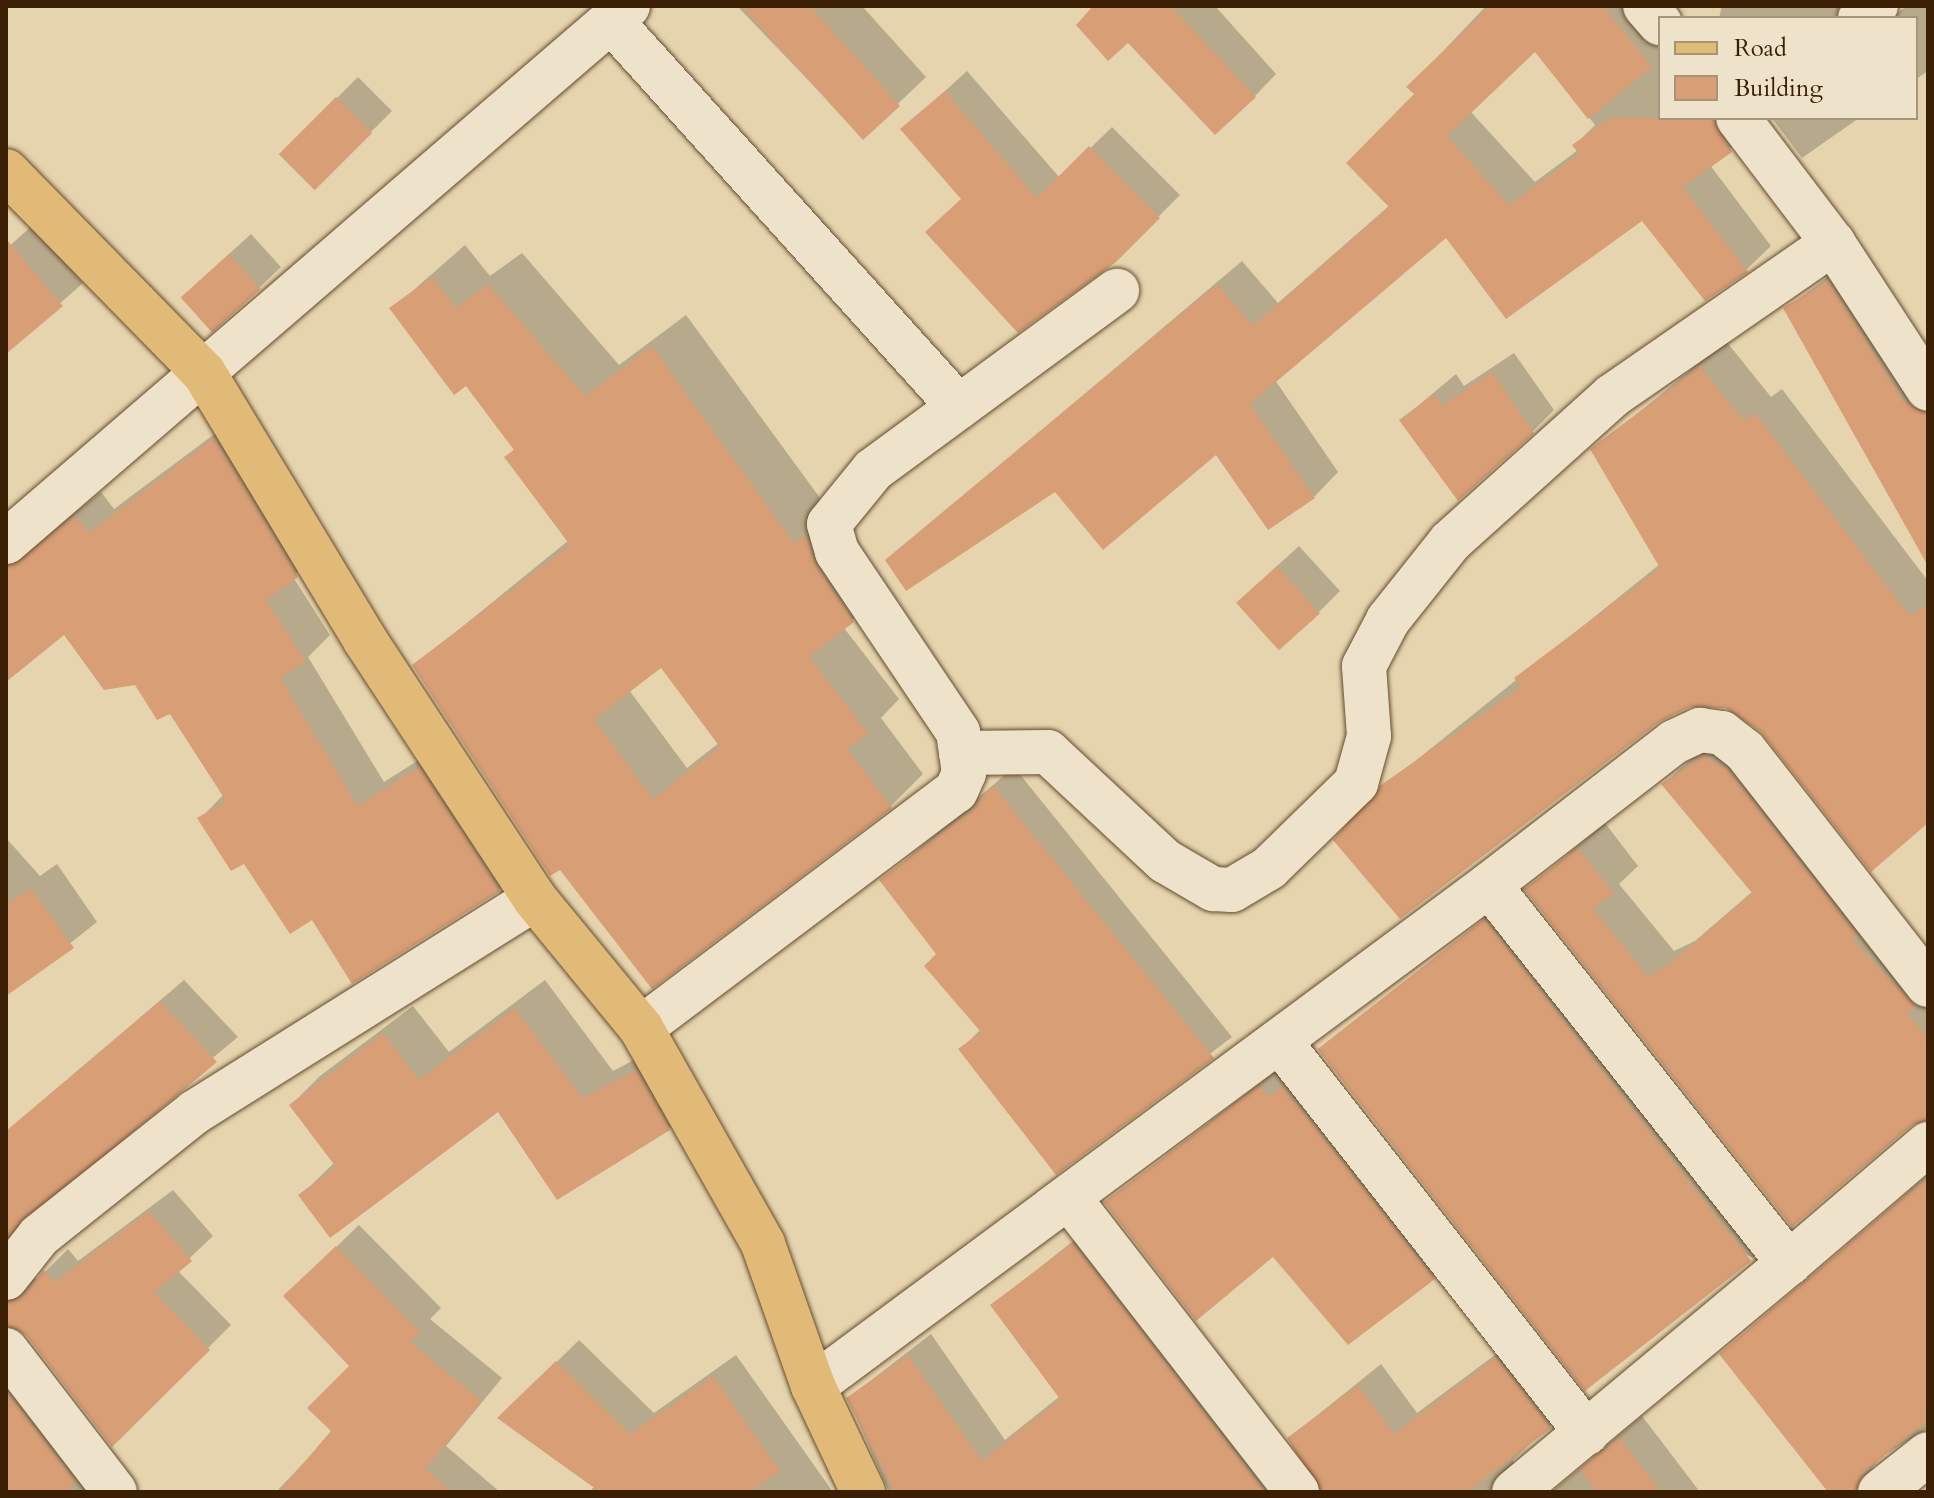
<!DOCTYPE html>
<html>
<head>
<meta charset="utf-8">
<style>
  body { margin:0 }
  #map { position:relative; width:1934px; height:1498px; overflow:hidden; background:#e5d4ae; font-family:Cardo,serif }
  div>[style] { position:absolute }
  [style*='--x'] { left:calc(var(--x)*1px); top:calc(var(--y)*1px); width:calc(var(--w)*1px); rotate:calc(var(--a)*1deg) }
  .shadow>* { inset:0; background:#0003; transform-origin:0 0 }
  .building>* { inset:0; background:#d89e76; transform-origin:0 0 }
  .roads { filter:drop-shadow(0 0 2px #664c2e) drop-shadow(0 0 2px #664c2e) }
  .minor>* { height:44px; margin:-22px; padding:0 22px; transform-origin:22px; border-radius:22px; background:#eee3ca }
  .major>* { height:44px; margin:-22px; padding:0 22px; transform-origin:22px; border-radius:22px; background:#e2ba77 }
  span { translate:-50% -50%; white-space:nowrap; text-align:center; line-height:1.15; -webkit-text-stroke:6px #eee3ca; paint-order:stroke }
  .frame { position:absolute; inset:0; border:8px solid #3b1f04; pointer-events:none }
  .legend { position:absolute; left:1658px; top:16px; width:260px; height:104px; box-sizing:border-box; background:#eee3ca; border:2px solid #a6957b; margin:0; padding:10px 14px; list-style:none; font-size:24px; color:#3b1f04 }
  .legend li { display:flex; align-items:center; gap:16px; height:40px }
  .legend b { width:40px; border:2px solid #a6957b }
</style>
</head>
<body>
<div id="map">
  <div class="shadow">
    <i style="clip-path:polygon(737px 6px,862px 6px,926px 77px,863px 137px)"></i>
    <i style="clip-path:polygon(1098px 6px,1215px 6px,1276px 74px,1255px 96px)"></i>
    <i style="clip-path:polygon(evenodd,1486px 6px,1647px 6px,1660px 23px,1660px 118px,1751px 118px,1756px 126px,1710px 165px,1771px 246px,1746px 270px,1643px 218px,1447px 235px,1275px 380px,1338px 472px,1314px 497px,1217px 452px,1055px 490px,888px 560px,1242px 261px,1278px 303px,1390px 205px,1417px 95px,1409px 87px,1486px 6px,1535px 49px,1595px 125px,1575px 145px,1578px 150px,1535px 182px,1470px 111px,1535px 49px)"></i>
    <i style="clip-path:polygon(1722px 6px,1864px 6px,1885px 18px,1719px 18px)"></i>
    <i style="clip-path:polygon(1907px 6px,1928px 6px,1928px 71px,1916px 79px,1916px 18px,1890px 18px)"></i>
    <i style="clip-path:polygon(967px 71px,1060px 178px,1112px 127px,1180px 195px,1115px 260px,963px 198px,903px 129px)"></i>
    <i style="left:358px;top:77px;width:48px;height:109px;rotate:45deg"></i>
    <i style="clip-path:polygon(1772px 118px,1859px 118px,1802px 158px)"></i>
    <i style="clip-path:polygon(33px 225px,83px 283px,6px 351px,6px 249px)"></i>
    <i style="clip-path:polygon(251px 234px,281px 267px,259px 288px,183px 296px)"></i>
    <i style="clip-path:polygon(evenodd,465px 245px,490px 276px,522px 253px,619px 365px,686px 315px,886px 588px,844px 628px,899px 699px,881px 718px,923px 774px,891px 806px,652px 986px,414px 666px,569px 540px,507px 457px,515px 448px,467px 383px,392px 309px,465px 245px,661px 665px,720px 742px,687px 768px,629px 690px,661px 665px)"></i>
    <i style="clip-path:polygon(1855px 257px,1928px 372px,1928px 562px,1786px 308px)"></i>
    <i style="clip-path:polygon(1726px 341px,1771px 397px,1782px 389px,1928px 581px,1928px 820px,1738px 711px,1702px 703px,1383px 787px,1660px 564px,1593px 450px)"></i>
    <i style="clip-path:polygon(1514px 353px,1554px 410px,1532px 432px,1401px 420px,1456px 374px,1464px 386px)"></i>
    <i style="clip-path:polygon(240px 415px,321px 550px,293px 577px,330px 635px,308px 657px,384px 782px,444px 744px,524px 865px,499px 890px,313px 917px,244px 861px,200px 819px,224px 794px,141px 567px,6px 674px,6px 578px,38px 542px,101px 492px,114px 509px)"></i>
    <i style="clip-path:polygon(1299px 546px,1340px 591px,1319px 612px,1238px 602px)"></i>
    <i style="clip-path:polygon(1715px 738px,1928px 968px,1928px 1120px,1911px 1123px,1793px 1224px,1527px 889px,1605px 823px,1638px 866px,1619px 884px,1674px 951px,1695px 941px,1753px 891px,1663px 784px)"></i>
    <i style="clip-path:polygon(1014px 767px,1232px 1037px,1056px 1172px,961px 1049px,981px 1029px,938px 954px,882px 880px)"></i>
    <i style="clip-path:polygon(6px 838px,40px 876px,57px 864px,97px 922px,6px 994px)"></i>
    <i style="clip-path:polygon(1507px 900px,1774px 1237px,1753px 1258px,1323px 1053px)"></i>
    <i style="clip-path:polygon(184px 980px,238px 1037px,38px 1202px,6px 1246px,6px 1132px)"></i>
    <i style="clip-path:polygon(545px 980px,613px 1071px,666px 1043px,698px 1100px,669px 1129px,498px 1109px,301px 1195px,335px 1162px,291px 1105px,320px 1076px,413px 1006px,449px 1052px)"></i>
    <i style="clip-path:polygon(1282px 1066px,1455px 1256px,1433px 1278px,1273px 1255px,1106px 1202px)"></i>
    <i style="clip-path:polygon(1928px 1175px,1928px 1428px,1881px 1457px,1852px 1492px,1831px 1492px,1722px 1354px)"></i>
    <i style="clip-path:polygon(173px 1190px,213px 1236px,177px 1270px,231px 1325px,112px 1444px,27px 1333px,7px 1325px,9px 1342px,109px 1492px,6px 1492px,6px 1256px,13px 1275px,38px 1279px,68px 1249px,78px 1261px)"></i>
    <i style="clip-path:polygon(1096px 1223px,1315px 1492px,889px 1492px,848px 1398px,931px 1334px,1005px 1440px,1060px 1396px,992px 1305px)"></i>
    <i style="clip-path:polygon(359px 1225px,441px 1308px,430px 1319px,502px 1378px,446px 1446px,500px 1492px,276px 1492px,334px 1431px,352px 1366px,308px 1274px)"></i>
    <i style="clip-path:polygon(1519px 1337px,1572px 1405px,1513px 1460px,1517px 1486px,1526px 1492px,1322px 1492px,1289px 1438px,1381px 1364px,1417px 1413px)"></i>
    <i style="clip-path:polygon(579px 1340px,654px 1413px,736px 1355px,833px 1492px,589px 1492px,595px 1486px,500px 1418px)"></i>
    <i style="clip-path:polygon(1642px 1416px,1700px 1492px,1542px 1492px,1554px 1490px)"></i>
  </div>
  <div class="building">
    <i style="clip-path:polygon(741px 6px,810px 6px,900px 106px,863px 140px)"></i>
    <i style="clip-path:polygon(1093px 6px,1171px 6px,1256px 97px,1215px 135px,1128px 43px,1108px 61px,1076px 25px)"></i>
    <i style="clip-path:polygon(1490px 6px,1603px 6px,1652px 67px,1588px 119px,1535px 52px,1447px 136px,1509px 205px,1579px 154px,1572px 145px,1610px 118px,1714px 118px,1732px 152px,1683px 187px,1748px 272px,1705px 301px,1642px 221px,1506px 319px,1446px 238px,1250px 404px,1315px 498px,1268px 530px,1216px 455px,1103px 550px,1055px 492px,906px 591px,885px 560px,1217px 284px,1253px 326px,1389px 207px,1346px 163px,1414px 94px,1406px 87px)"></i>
    <i style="clip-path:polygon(945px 91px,1037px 198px,1089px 146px,1160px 218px,1116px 262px,1018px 333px,925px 232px,961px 199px,900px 129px)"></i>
    <i style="left:336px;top:97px;width:51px;height:81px;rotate:45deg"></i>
    <i style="clip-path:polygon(6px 239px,63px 306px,6px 354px)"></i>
    <i style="left:229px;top:254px;width:47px;height:65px;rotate:48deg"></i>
    <i style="clip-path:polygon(evenodd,432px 277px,456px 308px,488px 284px,585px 396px,652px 346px,794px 543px,806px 535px,816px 566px,854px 622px,809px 657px,868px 733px,847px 749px,892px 808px,652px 989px,560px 870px,550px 876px,412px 665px,570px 545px,504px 457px,514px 450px,466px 386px,454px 395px,389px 308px,432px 277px,661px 668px,720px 747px,653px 799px,594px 719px,661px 668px)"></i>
    <i style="clip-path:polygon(1828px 281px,1903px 400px,1928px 414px,1928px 566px,1783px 308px)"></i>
    <i style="clip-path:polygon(1700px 366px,1744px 421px,1755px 413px,1910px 616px,1928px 604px,1928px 823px,1871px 872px,1761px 732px,1726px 708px,1690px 707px,1659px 722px,1400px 919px,1333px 840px,1381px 785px,1521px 687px,1514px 678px,1660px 568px,1590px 449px)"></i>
    <i style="clip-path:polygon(1492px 372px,1534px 433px,1458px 501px,1399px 420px,1434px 394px,1442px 406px)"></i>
    <i style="clip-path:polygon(214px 438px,298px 577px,266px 600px,306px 662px,280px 678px,358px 806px,419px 767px,500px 891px,352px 984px,312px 920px,290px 934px,244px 864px,231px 871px,197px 818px,226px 801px,170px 714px,157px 720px,135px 685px,104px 690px,64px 635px,6px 682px,6px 566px,75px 516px,89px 533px)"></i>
    <i style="left:1277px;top:566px;width:64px;height:55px;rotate:48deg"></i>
    <i style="clip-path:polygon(1704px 756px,1727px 769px,1857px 935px,1852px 939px,1915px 1007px,1907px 1014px,1928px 1038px,1928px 1120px,1912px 1125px,1792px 1227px,1524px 889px,1578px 848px,1614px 893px,1593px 909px,1648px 976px,1667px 966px,1752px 893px,1661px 784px)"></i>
    <i style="clip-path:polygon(993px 785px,1214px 1058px,1056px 1175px,958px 1049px,981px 1032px,924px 966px,936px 954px,879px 880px,971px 811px)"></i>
    <i style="clip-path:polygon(31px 888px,74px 948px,6px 996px,6px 905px)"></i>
    <i style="left:1484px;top:919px;width:434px;height:211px;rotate:52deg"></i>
    <i style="clip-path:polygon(160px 1001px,217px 1062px,6px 1238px,6px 1131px)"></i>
    <i style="clip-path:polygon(515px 1008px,583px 1098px,636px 1070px,670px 1130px,557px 1200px,498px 1112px,330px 1238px,298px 1195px,336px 1167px,289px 1105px,383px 1033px,419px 1080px)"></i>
    <i style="clip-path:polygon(1259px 1086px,1268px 1097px,1282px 1086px,1435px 1279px,1348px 1345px,1273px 1257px,1196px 1321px,1104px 1202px)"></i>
    <i style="clip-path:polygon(1928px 1177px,1928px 1420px,1864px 1472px,1856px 1492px,1828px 1492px,1719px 1354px)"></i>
    <i style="clip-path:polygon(149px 1211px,192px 1261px,154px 1293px,210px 1350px,112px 1447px,26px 1335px,6px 1326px,6px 1302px,25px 1294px,44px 1270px,54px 1283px)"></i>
    <i style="clip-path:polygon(1073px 1243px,1265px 1492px,895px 1492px,846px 1398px,908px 1355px,982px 1461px,1060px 1399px,990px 1305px)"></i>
    <i style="clip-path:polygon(336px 1246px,420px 1332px,410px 1342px,482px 1401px,425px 1469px,452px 1492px,279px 1492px,331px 1431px,307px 1408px,349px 1366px,283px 1296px)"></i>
    <i style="clip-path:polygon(1496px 1357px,1551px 1428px,1467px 1492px,1321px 1492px,1287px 1438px,1358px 1385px,1394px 1434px)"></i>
    <i style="clip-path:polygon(556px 1361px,630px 1434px,713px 1376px,780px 1471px,750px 1492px,600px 1492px,497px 1418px)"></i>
    <i style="clip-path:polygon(6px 1391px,76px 1482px,66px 1492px,6px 1492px)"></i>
    <i style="clip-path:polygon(1619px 1437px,1661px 1492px,1597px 1492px,1580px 1470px)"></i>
  </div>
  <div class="roads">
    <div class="minor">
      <i style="--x:1645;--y:6;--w:23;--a:49"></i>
      <i style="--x:1860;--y:18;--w:20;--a:-37"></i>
      <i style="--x:612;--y:22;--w:518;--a:47.97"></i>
      <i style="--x:1738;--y:118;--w:157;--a:52.8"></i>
      <i style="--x:1833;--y:243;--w:174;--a:56.9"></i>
      <i style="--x:6;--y:542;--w:821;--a:-40.75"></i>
      <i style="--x:961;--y:753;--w:87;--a:-0.7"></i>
      <i style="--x:1048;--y:752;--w:160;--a:43"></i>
      <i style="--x:1165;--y:861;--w:56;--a:30.3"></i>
      <i style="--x:1213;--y:889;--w:19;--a:3"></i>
      <i style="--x:1232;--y:890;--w:43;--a:-30.7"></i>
      <i style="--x:1269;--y:868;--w:122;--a:-44.3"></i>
      <i style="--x:1356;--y:783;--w:49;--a:-74.5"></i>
      <i style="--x:1369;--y:736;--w:70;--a:-94.1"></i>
      <i style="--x:1364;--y:666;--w:52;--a:-62.4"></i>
      <i style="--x:1388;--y:620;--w:100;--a:-51.5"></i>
      <i style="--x:1450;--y:542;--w:218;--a:-42"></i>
      <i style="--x:1612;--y:396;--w:269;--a:-34.7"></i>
      <i style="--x:1489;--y:885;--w:234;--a:-37.7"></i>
      <i style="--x:1674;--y:742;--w:29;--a:-25"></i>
      <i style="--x:1700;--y:730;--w:22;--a:8"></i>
      <i style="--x:1722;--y:733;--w:29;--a:38"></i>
      <i style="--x:1745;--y:751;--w:297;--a:52"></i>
      <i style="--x:641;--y:1028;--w:394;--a:-37"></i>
      <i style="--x:956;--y:791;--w:20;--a:-66"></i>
      <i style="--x:964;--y:773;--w:41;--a:-98.3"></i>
      <i style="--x:958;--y:732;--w:217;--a:-123.9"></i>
      <i style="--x:837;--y:552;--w:29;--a:-106"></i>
      <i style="--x:829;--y:524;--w:70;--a:-50.8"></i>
      <i style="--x:873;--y:470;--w:303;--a:-36.3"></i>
      <i style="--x:1280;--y:1042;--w:497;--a:51.9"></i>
      <i style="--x:1069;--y:1198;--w:372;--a:52.2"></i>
      <i style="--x:6;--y:1278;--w:53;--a:-51.8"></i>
      <i style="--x:39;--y:1236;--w:199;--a:-38.5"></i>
      <i style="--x:195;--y:1112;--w:401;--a:-32.1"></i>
      <i style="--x:6;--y:1350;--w:179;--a:52.5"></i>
      <i style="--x:813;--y:1386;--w:841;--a:-36.54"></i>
      <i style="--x:1489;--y:885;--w:483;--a:51.6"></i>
      <i style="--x:1789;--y:1263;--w:183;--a:-40.6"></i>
      <i style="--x:1514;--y:1492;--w:358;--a:-39.8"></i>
      <i style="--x:1880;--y:1492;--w:61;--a:-38.4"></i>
    </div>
    <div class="major">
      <i style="--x:6;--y:171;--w:283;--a:45.6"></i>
      <i style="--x:204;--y:373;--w:312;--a:58.9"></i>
      <i style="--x:365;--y:640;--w:310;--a:56.7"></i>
      <i style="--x:535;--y:899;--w:167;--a:50.6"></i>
      <i style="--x:641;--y:1028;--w:248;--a:60.5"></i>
      <i style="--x:763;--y:1244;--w:151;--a:70.6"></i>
      <i style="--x:813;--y:1386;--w:117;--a:64.7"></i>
    </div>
  </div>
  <div class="frame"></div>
  <ul class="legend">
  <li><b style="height:10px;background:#e2ba77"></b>Road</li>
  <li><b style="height:22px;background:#d89e76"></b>Building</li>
  </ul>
</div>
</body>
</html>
